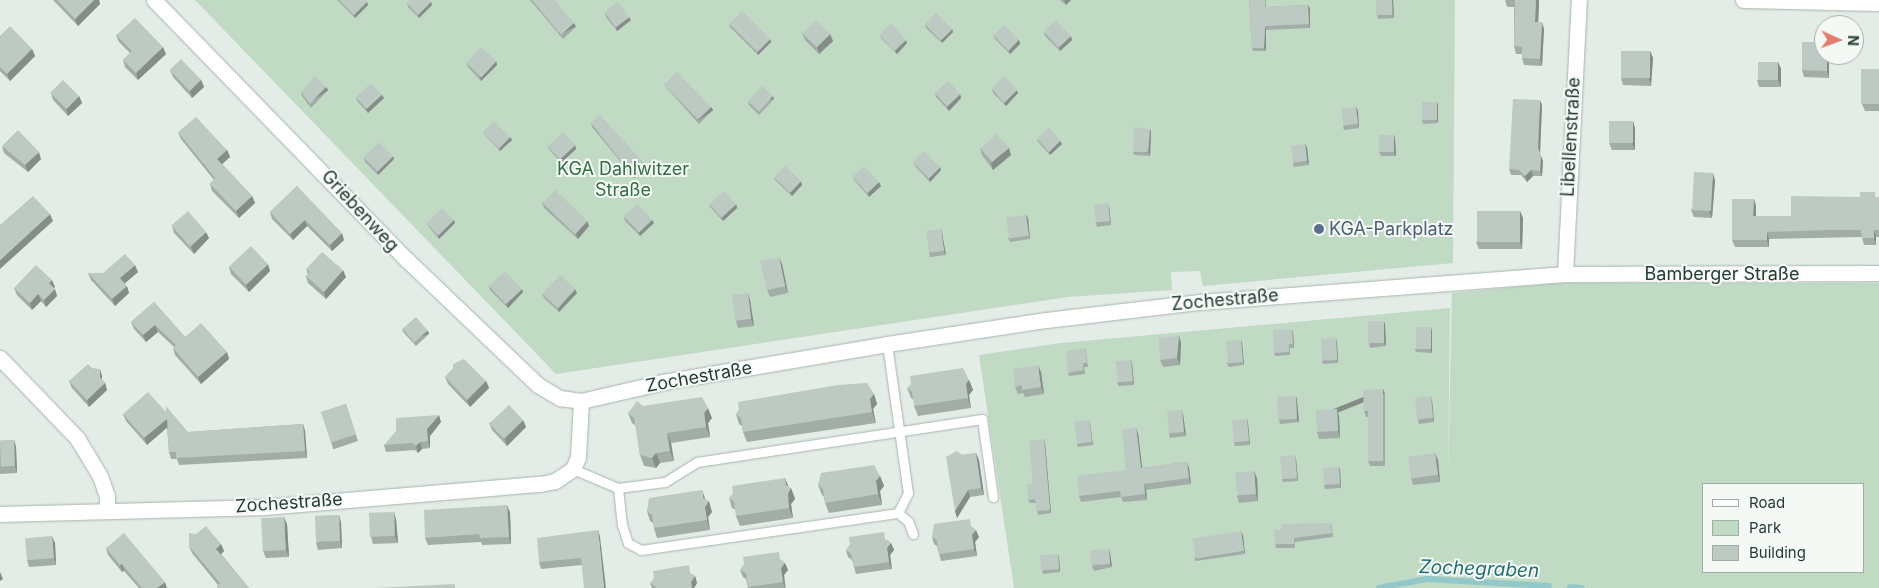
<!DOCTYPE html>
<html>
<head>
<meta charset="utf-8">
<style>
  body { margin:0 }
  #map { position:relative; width:1879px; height:588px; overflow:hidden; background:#e4ece8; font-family:Inter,sans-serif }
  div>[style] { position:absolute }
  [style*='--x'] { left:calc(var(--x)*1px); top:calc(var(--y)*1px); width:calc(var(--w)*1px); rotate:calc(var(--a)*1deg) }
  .green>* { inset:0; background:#c0dac4 }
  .stream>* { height:5.5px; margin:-2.75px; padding:0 2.75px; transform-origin:2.75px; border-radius:2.75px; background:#93c8ca }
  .roads { filter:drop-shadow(0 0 1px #a7b4ae) drop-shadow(0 0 1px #a7b4ae) }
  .lane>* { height:9px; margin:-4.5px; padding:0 4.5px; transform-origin:4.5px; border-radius:4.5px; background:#fff }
  .street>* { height:15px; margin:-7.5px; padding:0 7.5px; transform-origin:7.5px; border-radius:7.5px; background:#fff }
  .wall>* { inset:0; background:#a3ada8; transform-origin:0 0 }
  .shaded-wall>* { inset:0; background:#848d88; transform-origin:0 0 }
  .building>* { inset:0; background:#bdc9c3; transform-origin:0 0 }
  .dots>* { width:14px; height:14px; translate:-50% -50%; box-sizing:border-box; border:2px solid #f5f9f6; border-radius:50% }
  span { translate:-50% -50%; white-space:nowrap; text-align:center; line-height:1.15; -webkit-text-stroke:4px #f5f9f6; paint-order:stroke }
  .street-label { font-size:18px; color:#263c33 }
  .park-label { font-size:18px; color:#346e44 }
  .service-label { font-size:18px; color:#4e5e75 }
  .left { translate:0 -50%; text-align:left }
  .water-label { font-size:19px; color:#266d71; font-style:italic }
  .legend { position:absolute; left:1702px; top:483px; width:162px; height:90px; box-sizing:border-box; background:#f5f9f6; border:1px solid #a2ada8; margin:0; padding:6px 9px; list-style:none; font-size:15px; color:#263c33 }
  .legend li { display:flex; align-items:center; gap:10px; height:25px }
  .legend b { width:25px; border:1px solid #a2ada8 }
  .north { position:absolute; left:1814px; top:15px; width:50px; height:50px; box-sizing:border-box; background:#f5f9f6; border:1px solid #a2ada8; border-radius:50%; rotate:92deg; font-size:14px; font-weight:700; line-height:20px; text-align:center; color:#263c33 }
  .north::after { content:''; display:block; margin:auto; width:18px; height:22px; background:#e27c6c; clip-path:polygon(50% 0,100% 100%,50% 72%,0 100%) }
</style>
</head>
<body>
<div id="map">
  <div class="green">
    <i style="clip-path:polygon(195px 0,1455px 0,1453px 263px,1203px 286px,1200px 271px,1171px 272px,1172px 290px,1068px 297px,556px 374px)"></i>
    <i style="clip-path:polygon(evenodd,1559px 283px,1879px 283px,1879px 588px,1014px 588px,979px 355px,1061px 343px,1450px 308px,1448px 478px,1452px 293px,1559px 283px,1703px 484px,1863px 484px,1863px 572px,1703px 572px,1703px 484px)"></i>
  </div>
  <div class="stream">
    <i style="--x:1570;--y:587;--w:12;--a:5"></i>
    <i style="--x:1379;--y:588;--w:49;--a:-10.6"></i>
    <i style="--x:1427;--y:579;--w:122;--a:3.3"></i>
  </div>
  <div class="roads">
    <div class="lane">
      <i style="--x:887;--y:344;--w:150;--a:82"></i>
      <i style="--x:908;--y:493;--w:22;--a:117"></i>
      <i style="--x:898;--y:513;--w:13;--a:39"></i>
      <i style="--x:908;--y:521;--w:14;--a:69"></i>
      <i style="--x:573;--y:469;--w:49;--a:22.9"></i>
      <i style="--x:618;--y:488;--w:47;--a:-7.3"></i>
      <i style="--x:665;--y:482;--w:38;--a:-32"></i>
      <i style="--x:697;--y:462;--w:288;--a:-8.6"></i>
      <i style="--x:982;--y:419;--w:79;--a:82"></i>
      <i style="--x:618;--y:488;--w:37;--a:84"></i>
      <i style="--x:622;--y:525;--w:19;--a:72"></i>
      <i style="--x:628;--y:543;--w:15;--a:28"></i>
      <i style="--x:641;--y:550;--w:260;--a:-8.2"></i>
    </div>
    <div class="street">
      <i style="--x:154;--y:0;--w:361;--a:45.8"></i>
      <i style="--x:406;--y:259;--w:182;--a:43.7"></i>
      <i style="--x:538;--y:385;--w:26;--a:31"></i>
      <i style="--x:560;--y:398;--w:21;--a:8"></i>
      <i style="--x:581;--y:401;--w:84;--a:-13"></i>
      <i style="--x:663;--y:382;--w:227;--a:-9.6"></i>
      <i style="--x:887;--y:344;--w:161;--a:-8.6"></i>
      <i style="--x:1046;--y:320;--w:155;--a:-6.7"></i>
      <i style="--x:1200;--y:302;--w:366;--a:-4.4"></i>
      <i style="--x:1565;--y:274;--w:314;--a:-0.2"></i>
      <i style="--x:1743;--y:0;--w:136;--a:1.3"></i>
      <i style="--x:1565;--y:274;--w:274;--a:-87.1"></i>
      <i style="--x:0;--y:358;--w:111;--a:46.1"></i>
      <i style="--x:77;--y:438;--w:44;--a:58.8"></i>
      <i style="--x:100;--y:476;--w:21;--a:71"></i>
      <i style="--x:107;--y:496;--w:14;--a:90"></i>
      <i style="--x:0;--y:514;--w:264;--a:-1.5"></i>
      <i style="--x:264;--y:507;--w:277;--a:-4.8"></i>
      <i style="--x:540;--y:484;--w:15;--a:-11"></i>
      <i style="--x:555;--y:481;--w:22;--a:-34"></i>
      <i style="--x:573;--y:469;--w:13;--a:-67"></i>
      <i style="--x:578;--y:457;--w:56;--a:-86.9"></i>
    </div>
  </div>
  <div class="wall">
    <i style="clip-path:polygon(53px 0,99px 0,100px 4px,78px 26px)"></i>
    <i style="clip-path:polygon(337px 0,365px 0,367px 2px,368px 5px,355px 18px)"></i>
    <i style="clip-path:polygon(530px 0,554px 0,576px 27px,563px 39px)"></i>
    <i style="clip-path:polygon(1060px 0,1071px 0,1066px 5px)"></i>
    <i style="clip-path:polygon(1249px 0,1266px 0,1266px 7px,1308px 5px,1310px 9px,1310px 28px,1266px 30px,1266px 51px,1253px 51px,1252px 48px)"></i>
    <i style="clip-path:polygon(1376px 0,1393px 0,1394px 18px,1378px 19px,1377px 15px)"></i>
    <i style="clip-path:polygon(1505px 0,1539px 0,1538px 22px,1544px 29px,1542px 66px,1524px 65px,1522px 58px,1522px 54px,1516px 54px,1514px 46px,1514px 7px,1507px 7px)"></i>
    <i style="clip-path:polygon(431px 2px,432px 5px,419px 18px,408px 7px,407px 3px)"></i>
    <i style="clip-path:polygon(605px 13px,631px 20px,617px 31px,606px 17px)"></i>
    <i style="clip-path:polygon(729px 24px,770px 39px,771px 42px,758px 55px,730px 27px)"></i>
    <i style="clip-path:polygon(925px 24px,952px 29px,953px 32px,942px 43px,926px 28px)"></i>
    <i style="clip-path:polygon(1044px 32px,1072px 40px,1060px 51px,1045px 36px)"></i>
    <i style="clip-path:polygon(802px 33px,830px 34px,833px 41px,819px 54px,805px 40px)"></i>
    <i style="clip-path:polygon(116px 35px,166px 54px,138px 80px,125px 67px,123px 60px,130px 53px,119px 42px)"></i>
    <i style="clip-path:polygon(880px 35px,907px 43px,897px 54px,881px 38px)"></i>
    <i style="clip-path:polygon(993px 35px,1019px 40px,1020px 44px,1010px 54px,995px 39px)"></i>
    <i style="clip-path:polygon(0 36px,32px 49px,35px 56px,10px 81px,0 71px)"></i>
    <i style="clip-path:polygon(1650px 51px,1653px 58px,1651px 86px,1623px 85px,1621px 78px)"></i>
    <i style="clip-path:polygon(1824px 55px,1829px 55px,1829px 78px,1804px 77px,1802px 70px)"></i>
    <i style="clip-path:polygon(496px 61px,497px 65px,481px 81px,468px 67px,466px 63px)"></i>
    <i style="clip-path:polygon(1778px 62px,1781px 69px,1781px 87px,1759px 87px,1757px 80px)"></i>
    <i style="clip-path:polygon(1879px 69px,1879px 111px,1865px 111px,1862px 104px)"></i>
    <i style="clip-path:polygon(170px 70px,201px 80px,204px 87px,192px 98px,173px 77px)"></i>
    <i style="clip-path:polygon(664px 84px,711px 107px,713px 110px,699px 124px,666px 87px)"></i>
    <i style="clip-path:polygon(326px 87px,328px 90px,311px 108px,302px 96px,301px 92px)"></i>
    <i style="clip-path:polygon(992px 89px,1018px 93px,1006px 106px,993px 93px)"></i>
    <i style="clip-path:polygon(51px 93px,79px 96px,82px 103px,68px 116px,53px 100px)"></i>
    <i style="clip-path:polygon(935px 93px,960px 94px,961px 98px,949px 111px,936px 97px)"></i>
    <i style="clip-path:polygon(382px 95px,384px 98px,368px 113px,357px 101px,356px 98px)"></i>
    <i style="clip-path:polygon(773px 96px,774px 99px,759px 115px,749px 105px,748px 101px)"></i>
    <i style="clip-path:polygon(1437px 102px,1438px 106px,1438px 123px,1423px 124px,1422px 120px)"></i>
    <i style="clip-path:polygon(1542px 105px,1540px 153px,1543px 161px,1542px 176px,1533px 176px,1527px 182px,1521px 175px,1511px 175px,1509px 169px)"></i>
    <i style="clip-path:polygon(1356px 107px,1358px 111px,1359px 128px,1344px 130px,1343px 127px)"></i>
    <i style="clip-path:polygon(1633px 121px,1635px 128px,1635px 150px,1612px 150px,1609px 143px)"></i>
    <i style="clip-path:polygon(591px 123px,646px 168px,634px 178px,592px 127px)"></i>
    <i style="clip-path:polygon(1150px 129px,1151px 132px,1150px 156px,1134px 155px,1133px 152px)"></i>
    <i style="clip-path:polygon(178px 132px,227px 150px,230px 157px,222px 164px,252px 196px,255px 203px,239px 218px,212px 191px,210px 184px,214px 180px,181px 139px)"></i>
    <i style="clip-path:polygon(483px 132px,512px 140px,500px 151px,485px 135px)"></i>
    <i style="clip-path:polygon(1394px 135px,1395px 139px,1396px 156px,1381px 156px,1379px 152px)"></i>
    <i style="clip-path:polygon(1037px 139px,1060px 141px,1062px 144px,1050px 155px,1038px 142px)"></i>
    <i style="clip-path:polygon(575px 145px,576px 149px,561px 163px,549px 149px,547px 146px)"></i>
    <i style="clip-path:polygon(2px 146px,41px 159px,28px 172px,4px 153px)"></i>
    <i style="clip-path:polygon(1307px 147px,1309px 165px,1294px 167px,1293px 163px)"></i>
    <i style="clip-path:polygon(980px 148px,1011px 155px,993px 170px,982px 155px)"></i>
    <i style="clip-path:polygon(364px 158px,394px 159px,378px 175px,365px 162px)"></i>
    <i style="clip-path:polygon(913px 162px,940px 167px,941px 170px,930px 182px,915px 166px)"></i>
    <i style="clip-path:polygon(853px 177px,881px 186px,869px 197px,854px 180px)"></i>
    <i style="clip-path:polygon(774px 178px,802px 185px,792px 196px,776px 181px)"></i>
    <i style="clip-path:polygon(1715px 180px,1712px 218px,1694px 217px,1691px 210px)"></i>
    <i style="clip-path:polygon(297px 186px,344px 240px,332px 251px,307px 226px,293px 240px,272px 219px,270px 212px)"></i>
    <i style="clip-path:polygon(1860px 197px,1879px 197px,1879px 237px,1876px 237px,1876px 245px,1864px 245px,1862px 237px,1769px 239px,1769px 247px,1735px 247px,1732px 240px,1754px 199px,1756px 206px,1756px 216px,1791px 216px)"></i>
    <i style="clip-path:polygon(542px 202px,587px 221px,589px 226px,578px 239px,544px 208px)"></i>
    <i style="clip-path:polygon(709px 204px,736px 204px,737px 208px,723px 221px,710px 207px)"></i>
    <i style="clip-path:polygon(1109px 207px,1111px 225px,1097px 227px,1096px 223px)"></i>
    <i style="clip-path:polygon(1520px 211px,1523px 218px,1522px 249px,1479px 249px,1476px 242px)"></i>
    <i style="clip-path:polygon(1026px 215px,1028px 218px,1030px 239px,1010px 242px,1008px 238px)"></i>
    <i style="clip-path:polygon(624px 217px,652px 220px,654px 223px,640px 236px,625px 221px)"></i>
    <i style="clip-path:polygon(454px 220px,455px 223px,439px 239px,429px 227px,427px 224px)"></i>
    <i style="clip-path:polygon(172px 226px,209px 238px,194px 254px,174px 233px)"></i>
    <i style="clip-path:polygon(941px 229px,942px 233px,946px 255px,930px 257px,929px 253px)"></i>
    <i style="clip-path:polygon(782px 264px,788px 293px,770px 297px,767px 290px)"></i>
    <i style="clip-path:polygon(229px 267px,270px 271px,249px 292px,231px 274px)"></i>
    <i style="clip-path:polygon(306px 269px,346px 277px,326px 299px,308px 283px,306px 276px,308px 274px)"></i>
    <i style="clip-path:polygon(138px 272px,125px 283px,129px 293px,115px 306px,91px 280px,88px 273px,103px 273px)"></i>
    <i style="clip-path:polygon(489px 286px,523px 292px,508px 308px,490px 290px)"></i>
    <i style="clip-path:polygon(55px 287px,54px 288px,57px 296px,46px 307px,41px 301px,32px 310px,17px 295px,14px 288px)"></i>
    <i style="clip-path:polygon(577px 293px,559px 312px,544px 298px,542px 294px)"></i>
    <i style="clip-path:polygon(748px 293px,750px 300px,754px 326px,738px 328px,736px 321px)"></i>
    <i style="clip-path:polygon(154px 302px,185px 337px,227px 352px,229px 359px,201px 384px,175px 355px,173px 348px,174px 347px,158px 332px,146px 342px,134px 329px,131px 322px)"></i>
    <i style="clip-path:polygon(1384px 321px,1385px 325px,1386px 346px,1370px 348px,1369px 344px)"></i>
    <i style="clip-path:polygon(402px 329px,428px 331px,429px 334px,416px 346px,404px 333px)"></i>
    <i style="clip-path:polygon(1432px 331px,1432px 353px,1416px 352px,1415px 349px)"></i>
    <i style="clip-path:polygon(1293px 332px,1294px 348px,1290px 348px,1290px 355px,1275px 356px,1274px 353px)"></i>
    <i style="clip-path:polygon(1179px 336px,1181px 343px,1180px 365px,1163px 367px,1160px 360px)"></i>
    <i style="clip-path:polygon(1241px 340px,1242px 343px,1244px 365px,1229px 367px,1227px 363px)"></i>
    <i style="clip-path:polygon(1337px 342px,1338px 363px,1323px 364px,1322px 361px)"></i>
    <i style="clip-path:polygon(1085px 348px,1086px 352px,1088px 367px,1084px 367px,1085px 374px,1069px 376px,1068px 373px)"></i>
    <i style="clip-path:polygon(1131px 360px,1132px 363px,1134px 385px,1119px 386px,1117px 383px)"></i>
    <i style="clip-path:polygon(92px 368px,102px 376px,102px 380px,105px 383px,107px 390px,89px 407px,72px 388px,69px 381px)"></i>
    <i style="clip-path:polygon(453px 369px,486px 381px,489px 388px,470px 407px,448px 384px,445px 377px)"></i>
    <i style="clip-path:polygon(1041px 372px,1044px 394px,1025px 397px,1023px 393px,1018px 394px,1015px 387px)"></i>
    <i style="clip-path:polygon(969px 380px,973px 390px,969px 395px,971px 408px,918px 416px,914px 406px,914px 400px,911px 398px,907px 388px)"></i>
    <i style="clip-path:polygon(1383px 389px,1385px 394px,1385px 466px,1370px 466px,1368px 461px,1368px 417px,1366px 417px,1364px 411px)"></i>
    <i style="clip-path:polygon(874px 394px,877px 404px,873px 409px,876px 423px,747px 442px,743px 432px,742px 426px,739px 424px,736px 414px)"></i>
    <i style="clip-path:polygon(1296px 396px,1297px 400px,1299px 422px,1280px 424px,1279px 420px)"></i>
    <i style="clip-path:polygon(1432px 400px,1434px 422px,1419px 424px,1418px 420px)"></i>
    <i style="left:346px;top:404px;width:39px;height:26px;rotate:72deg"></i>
    <i style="clip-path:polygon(643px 406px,712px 418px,708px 423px,710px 437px,671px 443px,674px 461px,660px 463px,656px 468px,644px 466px,640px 455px,636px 426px,632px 423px,628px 413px)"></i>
    <i style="clip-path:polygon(166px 412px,188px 432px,303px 424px,305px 431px,307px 458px,179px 465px,177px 459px,171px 459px,169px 452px,167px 427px,147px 445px,126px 421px,123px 414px)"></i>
    <i style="clip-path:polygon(1183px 414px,1186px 436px,1170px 438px,1169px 434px)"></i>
    <i style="clip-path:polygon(1339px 416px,1340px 438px,1319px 439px,1317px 432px)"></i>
    <i style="clip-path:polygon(1247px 419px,1248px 423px,1250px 445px,1235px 446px,1234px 443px)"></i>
    <i style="clip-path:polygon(523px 420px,526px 427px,507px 446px,492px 430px,489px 423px)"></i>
    <i style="clip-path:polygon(1089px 420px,1090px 424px,1093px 445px,1078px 447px,1077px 444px)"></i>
    <i style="clip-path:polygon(441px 422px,430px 436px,430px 448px,422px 449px,418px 453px,415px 450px,386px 452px,384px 445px)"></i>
    <i style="clip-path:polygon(1138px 433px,1142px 468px,1187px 462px,1189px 468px,1191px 484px,1146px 490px,1147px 500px,1123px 502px,1121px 497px,1081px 502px,1079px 496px,1126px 470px)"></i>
    <i style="clip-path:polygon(14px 440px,16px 447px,17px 473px,0 474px,0 441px)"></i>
    <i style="clip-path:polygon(1045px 443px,1051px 513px,1038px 515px,1036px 503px,1030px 503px,1028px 500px)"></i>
    <i style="clip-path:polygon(976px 453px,979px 460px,984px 495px,970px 497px,957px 518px,955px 511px,962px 455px)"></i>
    <i style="clip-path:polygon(1296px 459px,1298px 481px,1283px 482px,1282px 479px)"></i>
    <i style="clip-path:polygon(1438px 460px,1440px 482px,1413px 485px,1411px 478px)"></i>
    <i style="clip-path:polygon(1339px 467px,1340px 470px,1341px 488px,1325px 489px,1324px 485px)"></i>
    <i style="clip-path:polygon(880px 476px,884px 486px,880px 491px,882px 505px,829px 513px,825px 503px,824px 497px,822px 495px,818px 485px)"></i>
    <i style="clip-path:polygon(785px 478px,788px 487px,791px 488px,795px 499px,791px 504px,793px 518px,740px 526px,736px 516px,736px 510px,732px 508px,729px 498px)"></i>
    <i style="clip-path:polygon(1257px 478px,1258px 501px,1239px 503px,1237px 496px)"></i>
    <i style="clip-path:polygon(705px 499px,712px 512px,708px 517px,710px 530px,657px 538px,654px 528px,653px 523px,650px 521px,647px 511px)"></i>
    <i style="clip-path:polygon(510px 512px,511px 544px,482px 545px,481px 542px,428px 545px,425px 538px)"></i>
    <i style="clip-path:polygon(396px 519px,398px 543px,373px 544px,371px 537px)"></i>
    <i style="clip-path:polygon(341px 522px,342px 548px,318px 550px,316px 543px)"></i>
    <i style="clip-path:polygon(1331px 523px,1332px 527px,1333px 537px,1295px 542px,1295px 548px,1276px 548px,1275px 544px)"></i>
    <i style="clip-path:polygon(287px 524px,289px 557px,266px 558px,263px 551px)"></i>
    <i style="clip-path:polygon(972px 527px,979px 537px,975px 542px,977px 556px,941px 561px,939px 554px,937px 546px,934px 544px,932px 537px)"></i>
    <i style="clip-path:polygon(598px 530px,600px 537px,582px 565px,541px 569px,539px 562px)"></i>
    <i style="clip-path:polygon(1243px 535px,1245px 554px,1196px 561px,1194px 558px)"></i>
    <i style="clip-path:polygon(887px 540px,891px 543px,894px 550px,890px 555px,892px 569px,856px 574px,852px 560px,848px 557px,846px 550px)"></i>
    <i style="clip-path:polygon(55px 543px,56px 565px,29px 567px,27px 560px)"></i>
    <i style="clip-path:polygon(221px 544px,224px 551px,221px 554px,249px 588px,218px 588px,217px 586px,218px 585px,192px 553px,189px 546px)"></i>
    <i style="clip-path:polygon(106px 548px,167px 588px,139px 588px,124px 571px,122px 572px,108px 555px)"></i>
    <i style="clip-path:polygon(1109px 549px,1110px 553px,1112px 567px,1094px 571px,1092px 567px)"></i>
    <i style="clip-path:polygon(1058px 554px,1059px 558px,1060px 572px,1043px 574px,1042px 571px)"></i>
    <i style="clip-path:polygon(781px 560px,785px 563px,788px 570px,784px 575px,786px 588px,748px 588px,746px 579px,743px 577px,740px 570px)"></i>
    <i style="clip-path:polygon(691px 574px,695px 576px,697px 583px,694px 588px,652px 588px,650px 583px)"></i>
  </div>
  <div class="shaded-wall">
    <i style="clip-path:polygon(94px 0,99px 0,100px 4px,78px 26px,75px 19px)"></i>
    <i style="clip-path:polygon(1064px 0,1071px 0,1066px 5px)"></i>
    <i style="clip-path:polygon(1392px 0,1393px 0,1394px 18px,1393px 14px)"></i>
    <i style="clip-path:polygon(1536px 0,1539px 0,1538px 29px,1535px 22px)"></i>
    <i style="clip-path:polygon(367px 2px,368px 5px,355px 18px,354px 15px)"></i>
    <i style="clip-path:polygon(431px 2px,432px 5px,419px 18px,418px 15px)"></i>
    <i style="clip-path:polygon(1308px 5px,1310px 9px,1310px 28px,1309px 24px)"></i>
    <i style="clip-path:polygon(629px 17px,631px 20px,617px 31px,616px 28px)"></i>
    <i style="clip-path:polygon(1542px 22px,1544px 29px,1542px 66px,1540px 59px)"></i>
    <i style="left:574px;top:23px;width:4px;height:18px;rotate:63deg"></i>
    <i style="clip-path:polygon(1265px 26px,1266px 30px,1266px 51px,1264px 48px)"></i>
    <i style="clip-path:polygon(952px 29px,953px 32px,942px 43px,941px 40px)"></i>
    <i style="clip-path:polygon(830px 34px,833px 41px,819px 54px,817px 47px)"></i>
    <i style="clip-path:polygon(1071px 36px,1072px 40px,1060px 51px,1059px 47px)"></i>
    <i style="clip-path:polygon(770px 39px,771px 42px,758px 55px,757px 51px)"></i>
    <i style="clip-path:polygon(906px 40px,907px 43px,897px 54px,895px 51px)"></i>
    <i style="clip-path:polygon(1019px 40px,1020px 44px,1010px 54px,1009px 51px)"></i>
    <i style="clip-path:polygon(163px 47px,166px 54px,138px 80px,136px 73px)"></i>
    <i style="clip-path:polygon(32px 49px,35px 56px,10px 81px,7px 74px)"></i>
    <i style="clip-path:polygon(1650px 51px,1653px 58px,1651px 86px,1649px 79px)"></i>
    <i style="clip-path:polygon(1827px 55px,1829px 55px,1829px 78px,1827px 71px)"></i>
    <i style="clip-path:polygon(496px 61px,497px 65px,481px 81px,480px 77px)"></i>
    <i style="clip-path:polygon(1778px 62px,1781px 69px,1781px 87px,1778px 80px)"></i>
    <i style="clip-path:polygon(201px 80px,204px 87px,192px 98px,190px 91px)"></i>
    <i style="left:326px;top:87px;width:4px;height:23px;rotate:56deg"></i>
    <i style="clip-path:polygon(1017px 90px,1018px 93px,1006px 106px,1004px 103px)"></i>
    <i style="clip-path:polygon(960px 94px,961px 98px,949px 111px,947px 107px)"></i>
    <i style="clip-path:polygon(382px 95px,384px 98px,368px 113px,366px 109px)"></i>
    <i style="clip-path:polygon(79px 96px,82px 103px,68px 116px,66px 109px)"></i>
    <i style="left:773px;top:96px;width:3px;height:22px;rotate:72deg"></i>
    <i style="clip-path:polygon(1540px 100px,1542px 105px,1540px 154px,1538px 148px)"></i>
    <i style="clip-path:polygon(1437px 102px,1438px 106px,1438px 123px,1437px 120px)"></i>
    <i style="left:711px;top:107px;width:4px;height:18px;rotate:56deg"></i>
    <i style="clip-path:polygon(1356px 107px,1358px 111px,1359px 128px,1358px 124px)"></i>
    <i style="clip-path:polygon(1633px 121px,1635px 128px,1635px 150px,1632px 143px)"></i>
    <i style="clip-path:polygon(1150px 129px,1151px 132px,1150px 156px,1148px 152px)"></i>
    <i style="clip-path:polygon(1394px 135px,1395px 139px,1396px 156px,1394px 153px)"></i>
    <i style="clip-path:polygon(510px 137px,512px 140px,500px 151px,499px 147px)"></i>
    <i style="clip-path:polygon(1060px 141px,1062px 144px,1050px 155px,1049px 152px)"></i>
    <i style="clip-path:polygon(1305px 144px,1307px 147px,1309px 165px,1307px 161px)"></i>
    <i style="clip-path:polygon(575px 145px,576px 149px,561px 163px,559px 159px)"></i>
    <i style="clip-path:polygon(1009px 148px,1011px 155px,993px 170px,991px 163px)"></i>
    <i style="clip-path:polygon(227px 150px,230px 157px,220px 166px,217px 159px)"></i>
    <i style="clip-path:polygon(39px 152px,41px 159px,28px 172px,25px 165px)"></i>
    <i style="clip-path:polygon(393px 156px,394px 159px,378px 175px,377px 171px)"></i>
    <i style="clip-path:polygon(1541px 156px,1543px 161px,1542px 176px,1540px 171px)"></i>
    <i style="clip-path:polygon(645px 164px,646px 168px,634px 178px,632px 175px)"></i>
    <i style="clip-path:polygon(940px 167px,941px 170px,930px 182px,929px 178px)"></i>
    <i style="clip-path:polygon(1531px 170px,1533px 176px,1527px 182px,1525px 176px)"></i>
    <i style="clip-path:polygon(1713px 173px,1715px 180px,1712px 218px,1709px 211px)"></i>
    <i style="clip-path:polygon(801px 181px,802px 185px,792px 196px,790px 193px)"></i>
    <i style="clip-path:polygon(879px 182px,881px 186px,869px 197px,868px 193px)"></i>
    <i style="clip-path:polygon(252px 196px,255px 203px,239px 218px,236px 211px)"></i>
    <i style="clip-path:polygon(1754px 199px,1756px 206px,1756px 223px,1753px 216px)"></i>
    <i style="clip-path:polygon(1108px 203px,1109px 207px,1111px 225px,1110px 221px)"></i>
    <i style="clip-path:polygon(736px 204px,737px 208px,723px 221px,722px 217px)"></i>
    <i style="clip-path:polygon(1520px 211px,1523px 218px,1522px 249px,1520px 242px)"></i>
    <i style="clip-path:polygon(50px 214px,53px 221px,0 269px,0 260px)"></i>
    <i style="clip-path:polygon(1026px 215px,1028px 218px,1030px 239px,1029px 236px)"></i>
    <i style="clip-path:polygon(305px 220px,307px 226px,293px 240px,290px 234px)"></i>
    <i style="clip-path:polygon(454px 220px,455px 223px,439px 239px,438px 235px)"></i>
    <i style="clip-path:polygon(652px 220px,654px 223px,640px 236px,639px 233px)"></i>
    <i style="clip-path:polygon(587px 221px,589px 226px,578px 239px,576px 234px)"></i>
    <i style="clip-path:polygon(941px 229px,942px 233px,946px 255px,944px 251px)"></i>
    <i style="clip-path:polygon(1874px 230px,1876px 237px,1876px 245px,1874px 238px)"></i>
    <i style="clip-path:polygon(206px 232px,209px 238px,194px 254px,191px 247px)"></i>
    <i style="clip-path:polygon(1767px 232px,1769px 239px,1769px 247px,1767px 240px)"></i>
    <i style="clip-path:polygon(342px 233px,344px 240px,332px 251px,330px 245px)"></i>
    <i style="clip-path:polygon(779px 257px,782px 264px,788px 293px,785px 286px)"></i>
    <i style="clip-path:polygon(268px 264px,270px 271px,249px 292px,246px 285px)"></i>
    <i style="clip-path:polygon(135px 265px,138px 272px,123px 285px,120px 278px)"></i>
    <i style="clip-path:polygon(343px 270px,346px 277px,326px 299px,324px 292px)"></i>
    <i style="clip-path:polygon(52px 280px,55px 287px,52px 290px,49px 283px)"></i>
    <i style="clip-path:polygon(127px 286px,129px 293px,115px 306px,112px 299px)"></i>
    <i style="clip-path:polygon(55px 289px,57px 296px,46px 307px,44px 300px)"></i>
    <i style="clip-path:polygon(522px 289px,523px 292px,508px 308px,506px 304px)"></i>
    <i style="clip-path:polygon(575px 289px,577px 293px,559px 312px,558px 309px)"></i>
    <i style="clip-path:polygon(748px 293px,750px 300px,754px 326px,751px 319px)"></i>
    <i style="clip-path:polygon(38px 294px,41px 301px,32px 310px,30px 303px)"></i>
    <i style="clip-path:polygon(1384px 321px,1385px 325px,1386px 346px,1384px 343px)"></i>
    <i style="clip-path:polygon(155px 325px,158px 332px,146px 342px,143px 335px)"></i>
    <i style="clip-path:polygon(1431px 327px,1432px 331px,1432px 353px,1430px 349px)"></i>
    <i style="clip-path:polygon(1292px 329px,1293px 332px,1294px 348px,1293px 344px)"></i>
    <i style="left:428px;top:331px;width:3px;height:18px;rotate:72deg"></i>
    <i style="clip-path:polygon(1179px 336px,1181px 343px,1180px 365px,1177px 358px)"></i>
    <i style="clip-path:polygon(1336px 338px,1337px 342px,1338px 363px,1337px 360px)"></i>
    <i style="clip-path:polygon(1241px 340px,1242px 343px,1244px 365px,1243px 362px)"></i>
    <i style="clip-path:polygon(227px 352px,229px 359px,201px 384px,198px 377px)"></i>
    <i style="clip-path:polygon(1131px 360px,1132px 363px,1134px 385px,1133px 381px)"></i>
    <i style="clip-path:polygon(1038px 365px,1041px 372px,1044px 394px,1041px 387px)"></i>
    <i style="clip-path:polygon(100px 369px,102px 376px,102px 384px,100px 377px)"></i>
    <i style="clip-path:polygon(969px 380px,973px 390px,969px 395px,971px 408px,968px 398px,966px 384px)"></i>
    <i style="clip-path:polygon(486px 381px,489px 388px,470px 407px,467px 400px)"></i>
    <i style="clip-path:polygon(105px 383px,107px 390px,89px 407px,87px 400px)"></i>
    <i style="left:1383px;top:389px;width:5px;height:72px;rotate:68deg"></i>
    <i style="clip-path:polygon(874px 394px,877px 404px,873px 409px,876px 423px,872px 412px,870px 399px)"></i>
    <i style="clip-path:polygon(1296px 396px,1297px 400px,1299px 422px,1297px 419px)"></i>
    <i style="clip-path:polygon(1431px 396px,1432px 400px,1434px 422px,1433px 418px)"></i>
    <i style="clip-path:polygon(708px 408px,712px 418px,708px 423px,710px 437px,706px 427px,704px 413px)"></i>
    <i style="clip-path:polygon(1337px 409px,1339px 416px,1340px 438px,1338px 431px)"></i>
    <i style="clip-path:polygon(1182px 410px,1183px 414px,1186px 436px,1184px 432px)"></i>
    <i style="clip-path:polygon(439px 415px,441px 422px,430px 436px,430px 448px,428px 441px,427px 429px)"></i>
    <i style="clip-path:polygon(167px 419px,169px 426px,147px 445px,144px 438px)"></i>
    <i style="clip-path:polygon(1247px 419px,1248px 423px,1250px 445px,1249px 441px)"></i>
    <i style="clip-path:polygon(523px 420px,526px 427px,507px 446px,505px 439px)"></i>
    <i style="clip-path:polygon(1089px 420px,1090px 424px,1093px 445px,1092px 442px)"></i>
    <i style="clip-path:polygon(303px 424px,305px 431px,307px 458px,305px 451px)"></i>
    <i style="clip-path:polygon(1136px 427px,1138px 433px,1143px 474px,1141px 468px)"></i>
    <i style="clip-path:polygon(667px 433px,671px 443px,674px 461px,670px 451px)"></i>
    <i style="clip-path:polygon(1044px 439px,1045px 443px,1051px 513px,1050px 510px)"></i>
    <i style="clip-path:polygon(14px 440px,16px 447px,17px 473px,15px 466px)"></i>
    <i style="clip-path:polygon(420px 442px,422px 449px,418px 453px,416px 446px)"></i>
    <i style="clip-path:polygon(656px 453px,660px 463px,656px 468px,652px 458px)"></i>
    <i style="clip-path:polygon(976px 453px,979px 460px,984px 495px,981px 488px)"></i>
    <i style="clip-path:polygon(1435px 453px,1438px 460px,1440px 482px,1438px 475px)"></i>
    <i style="clip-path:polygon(1295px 455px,1296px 459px,1298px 481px,1297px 478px)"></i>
    <i style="clip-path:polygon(1187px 462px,1189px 468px,1191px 484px,1189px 478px)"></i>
    <i style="clip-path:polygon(1339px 467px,1340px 470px,1341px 488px,1340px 484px)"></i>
    <i style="clip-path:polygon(1254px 471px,1257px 478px,1258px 501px,1256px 494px)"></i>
    <i style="clip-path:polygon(880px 476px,884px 486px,880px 491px,882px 505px,878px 494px,876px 481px)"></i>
    <i style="clip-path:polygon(785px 478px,789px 488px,791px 488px,795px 499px,791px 504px,793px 518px,789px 508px)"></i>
    <i style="clip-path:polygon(1144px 484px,1146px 490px,1147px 500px,1145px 494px)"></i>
    <i style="clip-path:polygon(702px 490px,706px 501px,709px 501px,712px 512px,708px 517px,710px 530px,707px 520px)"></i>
    <i style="clip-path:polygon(968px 490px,970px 497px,957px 518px,955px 511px)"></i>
    <i style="clip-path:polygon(507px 505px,510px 512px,511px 544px,509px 537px)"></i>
    <i style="clip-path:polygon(394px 512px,396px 519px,398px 543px,395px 536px)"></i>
    <i style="clip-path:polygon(339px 515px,341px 522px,342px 548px,340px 541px)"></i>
    <i style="clip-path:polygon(284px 517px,287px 524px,289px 557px,286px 550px)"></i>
    <i style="clip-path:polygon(598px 530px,600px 537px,606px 588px,604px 588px)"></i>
    <i style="clip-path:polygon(976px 530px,979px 537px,975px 542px,977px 556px,974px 549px,972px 535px)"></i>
    <i style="clip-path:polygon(1241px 531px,1243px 535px,1245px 554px,1244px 551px)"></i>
    <i style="clip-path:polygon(52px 536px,55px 543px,56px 565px,54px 558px)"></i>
    <i style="clip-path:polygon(891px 543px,894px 550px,890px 555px,892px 569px,889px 562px,887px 548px)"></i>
    <i style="clip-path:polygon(221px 544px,224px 551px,219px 556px,216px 549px)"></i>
    <i style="clip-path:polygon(1109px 549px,1110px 553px,1112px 567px,1110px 564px)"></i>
    <i style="clip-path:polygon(1058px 554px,1059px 558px,1060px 572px,1059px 569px)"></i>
    <i style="clip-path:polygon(785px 563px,788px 570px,784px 575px,785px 588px,783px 582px,781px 568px)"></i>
    <i style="left:122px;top:564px;width:7px;height:2px;rotate:74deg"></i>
    <i style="clip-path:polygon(0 572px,3px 579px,0 581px)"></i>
    <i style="clip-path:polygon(695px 576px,697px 583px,694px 588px,692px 588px,691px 582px)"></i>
    <i style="clip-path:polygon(165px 582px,167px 588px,157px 588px)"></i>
  </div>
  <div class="building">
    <i style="clip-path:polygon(57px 0,94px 0,75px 19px)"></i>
    <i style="clip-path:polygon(339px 0,365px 0,367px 2px,354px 15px)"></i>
    <i style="clip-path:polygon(410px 0,429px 0,431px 2px,418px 15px,407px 3px)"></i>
    <i style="clip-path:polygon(532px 0,554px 0,574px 23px,561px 35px)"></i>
    <i style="clip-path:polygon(1249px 0,1265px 0,1265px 7px,1308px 5px,1309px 24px,1265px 26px,1264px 48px,1252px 48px)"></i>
    <i style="left:1376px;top:0;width:16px;height:15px"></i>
    <i style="clip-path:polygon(1508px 0,1536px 0,1535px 22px,1542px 22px,1540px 59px,1522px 58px,1522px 47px,1514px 46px,1515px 0)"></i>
    <i style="left:618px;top:2px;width:19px;height:17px;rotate:54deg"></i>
    <i style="left:742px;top:11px;width:40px;height:18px;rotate:45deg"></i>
    <i style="left:936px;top:13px;width:23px;height:16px;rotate:45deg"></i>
    <i style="clip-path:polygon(135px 18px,163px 47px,136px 73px,123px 60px,132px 51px,116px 35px)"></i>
    <i style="left:816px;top:20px;width:20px;height:19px;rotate:45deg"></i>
    <i style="left:1056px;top:20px;width:22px;height:17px;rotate:47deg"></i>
    <i style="left:891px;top:24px;width:22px;height:16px;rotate:47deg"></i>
    <i style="left:1004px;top:25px;width:21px;height:15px;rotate:45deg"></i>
    <i style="clip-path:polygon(10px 26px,32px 49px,7px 74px,0 67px,0 36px)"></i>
    <i style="clip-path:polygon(1802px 42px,1824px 42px,1824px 55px,1827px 55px,1827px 71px,1802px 70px)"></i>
    <i style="left:481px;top:47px;width:21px;height:22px;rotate:43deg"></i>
    <i style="left:1621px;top:51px;width:29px;height:27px"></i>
    <i style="left:181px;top:59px;width:29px;height:16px;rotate:46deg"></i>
    <i style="left:1758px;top:62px;width:20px;height:18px"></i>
    <i style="left:1879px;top:69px;width:35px;height:18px;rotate:90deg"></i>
    <i style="left:677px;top:72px;width:49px;height:18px;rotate:46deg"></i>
    <i style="clip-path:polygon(315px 76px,326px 87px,310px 104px,301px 92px)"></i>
    <i style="clip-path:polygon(1004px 76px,1017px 90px,1004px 103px,992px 89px)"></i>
    <i style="left:63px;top:80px;width:23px;height:18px;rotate:45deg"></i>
    <i style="left:948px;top:81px;width:18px;height:18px;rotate:47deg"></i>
    <i style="left:371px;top:83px;width:16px;height:21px;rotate:47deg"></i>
    <i style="left:762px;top:86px;width:15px;height:21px;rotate:42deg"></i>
    <i style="clip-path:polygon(1513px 99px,1540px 100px,1538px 148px,1541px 156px,1540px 171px,1531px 170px,1525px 176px,1519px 170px,1509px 169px)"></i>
    <i style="left:1422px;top:102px;width:15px;height:18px"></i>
    <i style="left:1356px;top:107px;width:17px;height:15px;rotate:83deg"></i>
    <i style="clip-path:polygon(600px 115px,645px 164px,632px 175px,591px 123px)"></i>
    <i style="clip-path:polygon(196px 117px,227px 150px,217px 159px,252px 196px,236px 211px,210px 184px,215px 178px,178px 132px)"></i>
    <i style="left:494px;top:121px;width:23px;height:16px;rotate:45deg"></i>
    <i style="left:1609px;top:121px;width:24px;height:22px"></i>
    <i style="clip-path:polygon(1049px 127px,1060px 141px,1049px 152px,1037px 139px)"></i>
    <i style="clip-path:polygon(1134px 127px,1150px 129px,1148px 152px,1133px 152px)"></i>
    <i style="clip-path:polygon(18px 130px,39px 152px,25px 165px,2px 146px)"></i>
    <i style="left:563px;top:132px;width:18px;height:21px;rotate:47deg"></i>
    <i style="left:997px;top:134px;width:18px;height:22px;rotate:49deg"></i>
    <i style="left:1379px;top:135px;width:15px;height:17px"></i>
    <i style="left:379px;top:142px;width:20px;height:22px;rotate:45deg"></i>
    <i style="left:1305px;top:144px;width:17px;height:14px;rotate:83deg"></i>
    <i style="left:924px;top:151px;width:23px;height:16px;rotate:45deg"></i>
    <i style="left:785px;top:166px;width:22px;height:16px;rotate:43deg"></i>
    <i style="left:864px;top:166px;width:22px;height:16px;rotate:47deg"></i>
    <i style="left:1694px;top:172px;width:19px;height:38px;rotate:3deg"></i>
    <i style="clip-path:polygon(297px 186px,342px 233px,330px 245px,305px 220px,290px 234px,270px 212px)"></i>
    <i style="left:555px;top:190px;width:45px;height:18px;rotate:44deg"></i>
    <i style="left:724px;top:191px;width:18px;height:20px;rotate:47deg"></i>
    <i style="clip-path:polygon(1860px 192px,1875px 192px,1875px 197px,1879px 197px,1879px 230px,1874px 230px,1874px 238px,1862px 238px,1861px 230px,1829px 230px,1767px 232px,1767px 240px,1732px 240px,1732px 199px,1754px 199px,1753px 216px,1791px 216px,1791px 196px,1860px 197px)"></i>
    <i style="clip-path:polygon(33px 196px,50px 214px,0 260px,0 225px)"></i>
    <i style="left:1108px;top:203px;width:18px;height:14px;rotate:84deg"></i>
    <i style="left:637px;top:204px;width:22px;height:18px;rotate:47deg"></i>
    <i style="left:442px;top:208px;width:17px;height:22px;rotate:45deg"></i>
    <i style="left:188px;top:211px;width:28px;height:22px;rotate:49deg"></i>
    <i style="left:1477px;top:211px;width:43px;height:31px"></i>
    <i style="left:1026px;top:215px;width:21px;height:20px;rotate:82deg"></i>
    <i style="left:941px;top:229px;width:22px;height:15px;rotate:82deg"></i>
    <i style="left:251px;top:246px;width:25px;height:30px;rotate:47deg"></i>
    <i style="clip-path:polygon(322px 252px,343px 270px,324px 292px,306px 276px,310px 272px,306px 269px)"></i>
    <i style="clip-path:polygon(125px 254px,135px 265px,120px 278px,127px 286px,112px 299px,88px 273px,103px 273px)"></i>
    <i style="left:779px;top:257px;width:30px;height:19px;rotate:78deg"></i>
    <i style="clip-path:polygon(36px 265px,52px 280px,49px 283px,55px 289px,44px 300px,38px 294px,30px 303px,14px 288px)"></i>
    <i style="left:505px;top:271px;width:25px;height:22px;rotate:47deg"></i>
    <i style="left:560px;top:275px;width:21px;height:26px;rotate:43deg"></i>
    <i style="left:748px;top:293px;width:26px;height:16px;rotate:83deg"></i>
    <i style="clip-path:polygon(154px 302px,185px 337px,201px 323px,227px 352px,198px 377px,173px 348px,176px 345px,155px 325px,143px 335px,131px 322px)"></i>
    <i style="left:416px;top:317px;width:18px;height:18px;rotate:49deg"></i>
    <i style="left:1384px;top:321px;width:22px;height:16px;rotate:90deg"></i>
    <i style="left:1416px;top:327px;width:15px;height:22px"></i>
    <i style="clip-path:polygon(1292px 329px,1293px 344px,1289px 344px,1289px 352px,1274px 353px,1273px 330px)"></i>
    <i style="clip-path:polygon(1179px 336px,1177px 358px,1160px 360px,1159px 338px)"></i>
    <i style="left:1336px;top:338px;width:22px;height:15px;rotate:87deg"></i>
    <i style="left:1241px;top:340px;width:22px;height:15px;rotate:85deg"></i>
    <i style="clip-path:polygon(1085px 348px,1087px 363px,1083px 363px,1083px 370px,1068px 373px,1066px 351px)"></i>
    <i style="clip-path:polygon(464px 359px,486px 381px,467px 400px,445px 377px,453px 369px,453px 364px)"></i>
    <i style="left:1131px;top:360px;width:21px;height:15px;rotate:85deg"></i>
    <i style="clip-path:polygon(88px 364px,92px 368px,100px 369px,100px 377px,105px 383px,87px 400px,69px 381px)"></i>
    <i style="clip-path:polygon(1038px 365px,1041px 387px,1022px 390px,1022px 385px,1015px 387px,1013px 369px)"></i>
    <i style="clip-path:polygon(963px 368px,969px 380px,966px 384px,968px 398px,914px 406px,912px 392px,907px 388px,911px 384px,910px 376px)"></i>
    <i style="clip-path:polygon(867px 383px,874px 394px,870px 399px,872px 412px,743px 432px,741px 418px,736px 414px,739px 409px,738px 402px,838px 385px)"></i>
    <i style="clip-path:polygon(1383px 389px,1383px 461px,1368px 461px,1368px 411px,1364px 411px,1363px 390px)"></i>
    <i style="clip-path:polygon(148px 392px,166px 412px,166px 406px,188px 432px,303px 424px,305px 451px,176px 458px,176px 452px,169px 452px,167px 419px,144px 438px,123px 414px)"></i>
    <i style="left:1296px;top:396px;width:23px;height:19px;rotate:88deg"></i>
    <i style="left:1431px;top:396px;width:22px;height:16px;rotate:85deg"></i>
    <i style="clip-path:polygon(702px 397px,708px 408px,704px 413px,706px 427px,667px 433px,670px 451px,656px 453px,652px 458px,640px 455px,634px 418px,628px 413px,637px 401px,643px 406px)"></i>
    <i style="left:346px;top:404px;width:32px;height:26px;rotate:72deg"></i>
    <i style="left:509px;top:405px;width:21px;height:27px;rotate:47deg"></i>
    <i style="left:1337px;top:409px;width:22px;height:21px;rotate:87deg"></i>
    <i style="left:1182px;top:410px;width:22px;height:15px;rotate:85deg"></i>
    <i style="clip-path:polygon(439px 415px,427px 429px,428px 441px,420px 442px,416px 446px,412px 443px,384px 445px,396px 431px,396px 418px)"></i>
    <i style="left:1247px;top:419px;width:22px;height:15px;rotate:85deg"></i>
    <i style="left:1089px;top:420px;width:22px;height:15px;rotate:82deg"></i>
    <i style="clip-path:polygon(1136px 427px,1141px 468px,1187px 462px,1189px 478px,1144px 484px,1145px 494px,1121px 497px,1120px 491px,1079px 496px,1077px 476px,1126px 470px,1122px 430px)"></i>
    <i style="clip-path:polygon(1044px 439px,1050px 510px,1037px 511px,1035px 499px,1028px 500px,1027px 484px,1033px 483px,1029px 441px)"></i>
    <i style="left:14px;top:440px;width:26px;height:14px;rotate:88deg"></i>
    <i style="clip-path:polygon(957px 451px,962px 455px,976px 453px,981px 488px,968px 490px,955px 511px,946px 457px)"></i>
    <i style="left:1435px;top:453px;width:22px;height:27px;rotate:82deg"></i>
    <i style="left:1295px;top:455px;width:23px;height:15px;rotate:85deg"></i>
    <i style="clip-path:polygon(874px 465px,880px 476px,876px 481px,878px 494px,825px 503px,823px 489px,818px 485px,821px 473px)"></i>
    <i style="left:1339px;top:467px;width:17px;height:16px;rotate:87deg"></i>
    <i style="left:1254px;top:471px;width:23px;height:19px;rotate:85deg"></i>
    <i style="clip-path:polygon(785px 478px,786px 485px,791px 488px,788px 494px,789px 508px,736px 516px,734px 502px,729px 498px,733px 493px,732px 486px)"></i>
    <i style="clip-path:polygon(702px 490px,703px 498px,709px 501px,705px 507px,707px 520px,654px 528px,652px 515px,647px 511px,649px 498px)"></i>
    <i style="clip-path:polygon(507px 505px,509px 537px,480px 538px,479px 534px,425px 538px,424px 510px)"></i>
    <i style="left:394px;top:512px;width:24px;height:25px;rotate:88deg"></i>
    <i style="left:339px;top:515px;width:26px;height:24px;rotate:88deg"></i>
    <i style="left:284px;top:517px;width:33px;height:23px;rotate:87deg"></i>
    <i style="clip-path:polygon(970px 519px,971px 526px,976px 530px,972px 535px,974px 549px,939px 554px,937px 540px,932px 537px,934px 524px)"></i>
    <i style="clip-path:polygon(1331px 523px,1332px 533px,1294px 538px,1294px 544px,1275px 544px,1274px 530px,1281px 530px,1281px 524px)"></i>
    <i style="clip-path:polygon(206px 526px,221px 544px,216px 549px,249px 588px,219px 588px,217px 586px,220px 583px,189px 546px,189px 533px,196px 534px)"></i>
    <i style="clip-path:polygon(598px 530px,604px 588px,584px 588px,581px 558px,539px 562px,537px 538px)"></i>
    <i style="left:1241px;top:531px;width:20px;height:49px;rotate:81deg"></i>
    <i style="clip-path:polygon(884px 532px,885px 539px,891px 543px,887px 548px,889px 562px,854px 567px,851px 554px,846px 550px,850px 544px,849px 537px)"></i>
    <i style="clip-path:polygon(124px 533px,165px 582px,157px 588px,142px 588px,122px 564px,120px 565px,106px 548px)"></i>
    <i style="left:52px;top:536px;width:22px;height:27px;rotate:85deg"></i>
    <i style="left:1109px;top:549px;width:15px;height:19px;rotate:86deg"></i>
    <i style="clip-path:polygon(779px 552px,780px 559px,785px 563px,781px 568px,783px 582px,748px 587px,746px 573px,740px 570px,744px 564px,743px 557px)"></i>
    <i style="left:1058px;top:554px;width:15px;height:18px;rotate:86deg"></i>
    <i style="clip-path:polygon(689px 565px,690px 573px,695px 576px,691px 582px,692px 588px,656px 588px,656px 587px,650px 583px,654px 578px,653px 571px)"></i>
    <i style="clip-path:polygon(455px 584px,455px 588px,375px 588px)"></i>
  </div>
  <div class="dots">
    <i style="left:1319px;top:229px;background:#5c6f8a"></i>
  </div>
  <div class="street-label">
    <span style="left:1571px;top:137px;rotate:-87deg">Libellenstraße</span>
    <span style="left:360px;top:211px;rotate:47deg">Griebenweg</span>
    <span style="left:1722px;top:274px">Bamberger Straße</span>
    <span style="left:1225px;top:300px;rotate:-5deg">Zochestraße</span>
    <span style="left:699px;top:377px;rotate:-10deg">Zochestraße</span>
    <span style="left:289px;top:503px;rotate:-4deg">Zochestraße</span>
  </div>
  <div class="park-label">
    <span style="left:623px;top:180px">KGA Dahlwitzer<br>Straße</span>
  </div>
  <div class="service-label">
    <span class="left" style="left:1329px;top:229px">KGA-Parkplatz</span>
  </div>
  <div class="water-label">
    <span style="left:1479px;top:569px;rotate:2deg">Zochegraben</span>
  </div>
  <ul class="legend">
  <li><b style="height:6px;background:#fff"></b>Road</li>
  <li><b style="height:14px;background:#c0dac4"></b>Park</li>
  <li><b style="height:14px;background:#bdc9c3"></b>Building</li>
  </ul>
  <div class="north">N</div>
</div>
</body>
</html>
